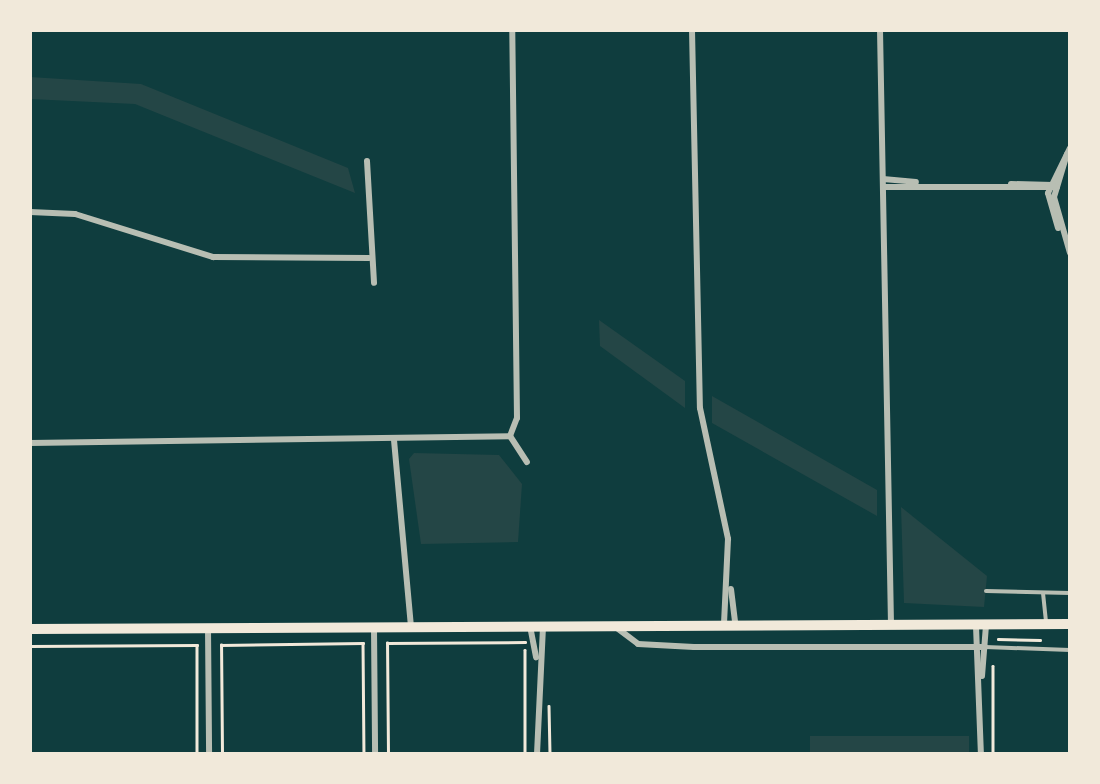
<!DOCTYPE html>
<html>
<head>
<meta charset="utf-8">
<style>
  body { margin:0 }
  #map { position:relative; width:1100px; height:784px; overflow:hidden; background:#0f3d3e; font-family:"PT Sans Narrow",sans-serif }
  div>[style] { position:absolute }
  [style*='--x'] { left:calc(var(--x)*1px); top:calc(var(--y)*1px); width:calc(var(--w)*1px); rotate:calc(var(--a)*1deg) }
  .green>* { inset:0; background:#244646; transform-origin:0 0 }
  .path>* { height:2.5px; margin:-1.25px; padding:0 1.25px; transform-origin:1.25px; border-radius:1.25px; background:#f1e9da }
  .service>* { height:4px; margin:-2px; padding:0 2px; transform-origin:2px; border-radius:2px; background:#b8beb3 }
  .minor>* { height:6px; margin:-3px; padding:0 3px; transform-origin:3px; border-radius:3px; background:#b8beb3 }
  .primary>* { height:10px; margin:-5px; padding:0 5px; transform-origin:5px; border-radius:5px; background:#f1e9da }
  span { translate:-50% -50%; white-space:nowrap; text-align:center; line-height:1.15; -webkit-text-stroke:8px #f1e9da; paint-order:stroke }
  .frame { position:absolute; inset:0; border:32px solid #f1e9da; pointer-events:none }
</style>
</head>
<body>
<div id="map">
  <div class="green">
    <i style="clip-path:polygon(30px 77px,141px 84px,348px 168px,355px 193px,135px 104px,30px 99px)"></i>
    <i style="clip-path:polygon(599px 320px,685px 381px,685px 408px,600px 346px)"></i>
    <i style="clip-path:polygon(712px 396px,877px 490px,877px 516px,712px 423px)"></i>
    <i style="clip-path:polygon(414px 453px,499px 455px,522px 484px,518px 542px,421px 544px,409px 459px)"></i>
    <i style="clip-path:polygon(901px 507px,987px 576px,984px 607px,904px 603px)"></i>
    <i style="left:810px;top:736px;width:159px;height:18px"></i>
  </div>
  <div class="path">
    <i style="--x:998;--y:639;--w:42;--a:1.4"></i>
    <i style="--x:30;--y:646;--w:167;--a:-0.3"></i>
    <i style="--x:197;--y:645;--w:109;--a:90"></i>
    <i style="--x:525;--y:650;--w:104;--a:90"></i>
    <i style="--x:993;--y:666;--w:88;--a:90"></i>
    <i style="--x:549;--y:706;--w:48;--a:88.8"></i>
    <i style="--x:222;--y:754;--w:109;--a:-90.5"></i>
    <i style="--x:221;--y:645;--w:142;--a:-0.8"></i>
    <i style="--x:363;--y:643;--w:111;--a:89.5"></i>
    <i style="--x:388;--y:754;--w:111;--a:-90.5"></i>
    <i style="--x:387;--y:643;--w:138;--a:-0.4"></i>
  </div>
  <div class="service">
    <i style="--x:986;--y:591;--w:84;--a:1.4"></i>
    <i style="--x:1043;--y:593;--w:30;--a:84"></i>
    <i style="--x:985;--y:647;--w:85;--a:2"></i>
  </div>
  <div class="minor">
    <i style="--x:692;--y:30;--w:378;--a:88.8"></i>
    <i style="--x:700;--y:408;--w:134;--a:77.9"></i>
    <i style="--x:728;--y:539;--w:86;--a:92.7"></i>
    <i style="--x:880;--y:30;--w:594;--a:88.94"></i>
    <i style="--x:1067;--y:154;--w:45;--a:106.8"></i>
    <i style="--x:1054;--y:197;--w:58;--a:74.1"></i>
    <i style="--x:367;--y:161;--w:122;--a:86.7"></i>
    <i style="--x:883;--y:179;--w:33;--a:5"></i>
    <i style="--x:1011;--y:184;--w:42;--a:1.4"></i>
    <i style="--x:883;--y:187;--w:174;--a:0"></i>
    <i style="--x:30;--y:212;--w:45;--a:2.5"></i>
    <i style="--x:75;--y:214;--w:145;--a:17.3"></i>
    <i style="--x:213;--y:257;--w:156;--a:0.4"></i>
    <i style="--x:1058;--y:228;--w:36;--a:-106"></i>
    <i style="--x:1048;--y:193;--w:50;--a:-63.9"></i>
    <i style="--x:510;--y:436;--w:19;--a:-69"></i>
    <i style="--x:517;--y:418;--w:388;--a:-90.7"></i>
    <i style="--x:510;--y:436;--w:31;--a:57"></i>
    <i style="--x:394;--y:440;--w:188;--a:84.8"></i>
    <i style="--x:30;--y:443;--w:480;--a:-0.8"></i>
    <i style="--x:731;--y:589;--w:35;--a:83"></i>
    <i style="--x:530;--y:626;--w:32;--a:79"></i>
    <i style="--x:976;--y:626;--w:128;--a:87.8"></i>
    <i style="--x:208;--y:628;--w:126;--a:89.5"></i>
    <i style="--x:374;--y:628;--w:126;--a:89.5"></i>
    <i style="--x:617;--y:628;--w:26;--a:37"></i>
    <i style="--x:638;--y:644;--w:56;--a:3.1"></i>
    <i style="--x:694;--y:647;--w:291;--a:0"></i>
    <i style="--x:982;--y:676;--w:51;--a:-85.5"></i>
    <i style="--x:537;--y:754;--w:128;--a:-87.3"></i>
  </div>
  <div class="primary">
    <i style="--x:30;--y:629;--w:1040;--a:-0.28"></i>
  </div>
  <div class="frame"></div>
</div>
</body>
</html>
